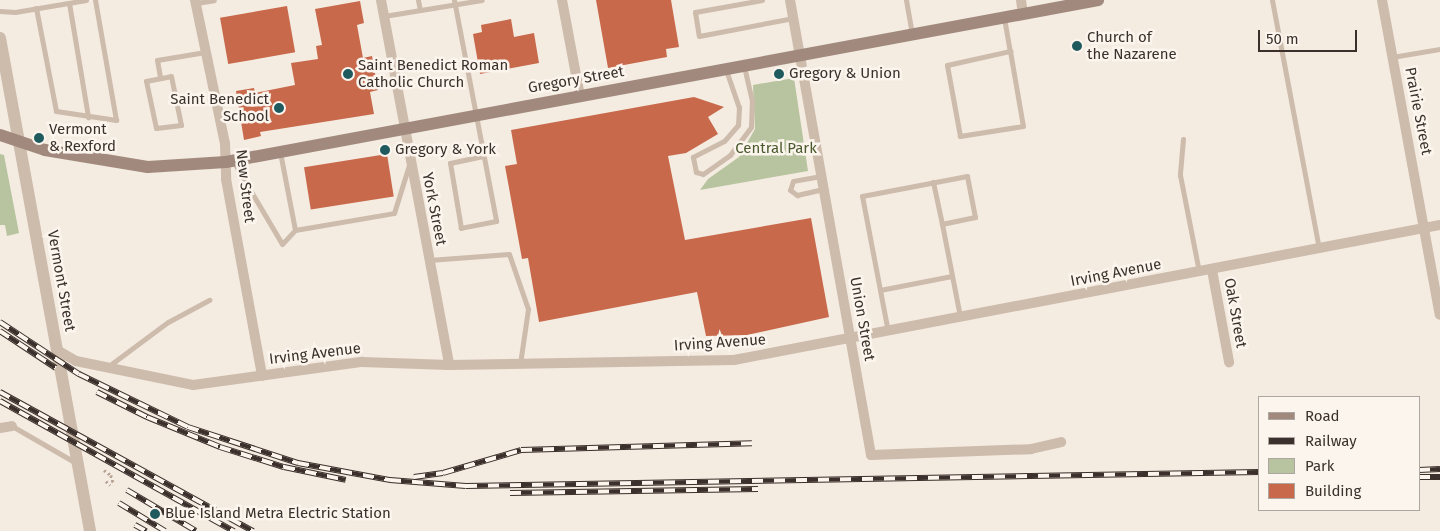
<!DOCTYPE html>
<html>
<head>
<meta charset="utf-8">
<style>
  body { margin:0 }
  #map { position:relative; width:1440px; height:531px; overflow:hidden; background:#f4ebe1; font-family:"Fira Sans",sans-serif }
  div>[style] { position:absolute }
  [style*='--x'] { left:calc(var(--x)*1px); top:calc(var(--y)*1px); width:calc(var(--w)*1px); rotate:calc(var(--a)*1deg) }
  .green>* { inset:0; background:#b8c4a0 }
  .building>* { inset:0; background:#c8694b; transform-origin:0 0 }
  .path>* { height:2.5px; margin-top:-1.25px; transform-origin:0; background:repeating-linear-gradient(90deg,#b9a596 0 2.5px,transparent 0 5px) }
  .service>* { height:5px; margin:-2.5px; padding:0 2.5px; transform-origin:2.5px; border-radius:2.5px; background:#cdbbac }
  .minor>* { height:10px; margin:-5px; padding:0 5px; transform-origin:5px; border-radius:5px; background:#cdbbac }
  .tertiary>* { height:12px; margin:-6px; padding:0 6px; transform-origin:6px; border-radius:6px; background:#cdbbac }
  .secondary>* { height:12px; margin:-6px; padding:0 6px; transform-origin:6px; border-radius:6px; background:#a18a7d }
  .rail>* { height:5.5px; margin-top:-2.75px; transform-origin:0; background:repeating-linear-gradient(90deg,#fbf5ee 0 11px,#3b302b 0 22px); box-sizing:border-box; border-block:1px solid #3b302b }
  .secondary-bridge>* { height:12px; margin:-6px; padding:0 6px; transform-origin:6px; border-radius:6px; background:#a18a7d }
  .dots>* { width:14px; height:14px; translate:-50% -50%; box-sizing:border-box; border:2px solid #fbf5ee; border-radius:50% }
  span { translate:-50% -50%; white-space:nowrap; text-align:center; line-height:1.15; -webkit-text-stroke:5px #fbf5ee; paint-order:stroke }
  .poi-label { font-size:15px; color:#3b302b }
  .left { translate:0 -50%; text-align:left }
  .right { translate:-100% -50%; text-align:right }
  .street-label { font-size:15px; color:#3b302b }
  .park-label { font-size:15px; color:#4a5a2e }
  .legend { position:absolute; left:1258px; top:396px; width:162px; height:115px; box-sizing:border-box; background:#fbf5ee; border:1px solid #aea6a0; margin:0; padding:6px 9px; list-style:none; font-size:15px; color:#3b302b }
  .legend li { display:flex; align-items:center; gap:10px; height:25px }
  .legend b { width:25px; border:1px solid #aea6a0 }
  .scale { position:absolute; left:1258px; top:30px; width:99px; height:22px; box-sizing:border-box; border:2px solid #3b302b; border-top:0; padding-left:6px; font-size:15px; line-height:18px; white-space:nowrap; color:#3b302b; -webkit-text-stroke:4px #fbf5ee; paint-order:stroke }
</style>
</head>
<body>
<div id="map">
  <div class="green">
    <i style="clip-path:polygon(794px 78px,808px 171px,700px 190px,708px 179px,739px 157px,755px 129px,753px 85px)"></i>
    <i style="clip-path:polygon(0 154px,4px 155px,19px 233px,7px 236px,5px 225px,0 225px)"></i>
  </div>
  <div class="building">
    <i style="clip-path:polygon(596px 0,671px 0,679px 47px,666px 49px,667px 57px,608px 68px)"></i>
    <i style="clip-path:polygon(360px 1px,364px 23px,357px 25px,363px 58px,372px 56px,378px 90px,370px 92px,374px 114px,260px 132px,261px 136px,244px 140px,236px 91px,254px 88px,255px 93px,295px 85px,291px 63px,318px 59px,316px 46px,322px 45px,315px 9px)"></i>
    <i style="left:287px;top:6px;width:47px;height:68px;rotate:80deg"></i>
    <i style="clip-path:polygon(511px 19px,514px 37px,534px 33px,539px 63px,480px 74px,473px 34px,482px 32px,481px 25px)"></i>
    <i style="clip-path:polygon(694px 97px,724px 107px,708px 117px,718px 134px,686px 153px,668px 156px,685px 240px,811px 218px,829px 317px,747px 335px,706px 336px,697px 292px,539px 322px,528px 258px,522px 259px,505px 166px,517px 164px,511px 130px)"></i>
    <i style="left:387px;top:154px;width:43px;height:84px;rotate:81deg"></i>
  </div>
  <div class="path">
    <i style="--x:104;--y:470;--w:9;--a:36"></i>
    <i style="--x:111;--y:475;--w:10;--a:73"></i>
    <i style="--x:106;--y:481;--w:6;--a:45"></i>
  </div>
  <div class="service">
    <i style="--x:418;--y:0;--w:10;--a:79"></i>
    <i style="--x:454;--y:0;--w:225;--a:79.2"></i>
    <i style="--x:496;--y:221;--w:36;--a:169"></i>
    <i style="--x:461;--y:228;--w:66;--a:-99.6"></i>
    <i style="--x:450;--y:163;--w:35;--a:-12"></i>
    <i style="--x:762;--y:0;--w:68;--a:169.8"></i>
    <i style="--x:695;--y:12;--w:24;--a:81"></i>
    <i style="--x:699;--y:36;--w:96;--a:-10.8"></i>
    <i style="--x:906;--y:0;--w:35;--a:80"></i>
    <i style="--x:1272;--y:0;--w:252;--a:79.3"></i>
    <i style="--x:69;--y:3;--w:116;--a:80.5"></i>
    <i style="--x:196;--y:3;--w:18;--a:-9"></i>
    <i style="--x:36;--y:8;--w:105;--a:79"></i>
    <i style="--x:56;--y:111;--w:61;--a:8.5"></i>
    <i style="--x:116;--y:120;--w:122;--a:-99.9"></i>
    <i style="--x:0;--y:11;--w:15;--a:4"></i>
    <i style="--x:15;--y:12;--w:72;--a:-9.6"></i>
    <i style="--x:384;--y:16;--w:99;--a:-9.3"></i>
    <i style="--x:1004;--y:18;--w:34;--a:80"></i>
    <i style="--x:1010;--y:51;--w:76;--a:80.2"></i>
    <i style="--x:1023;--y:126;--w:64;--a:171"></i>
    <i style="--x:960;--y:136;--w:72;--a:-100.4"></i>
    <i style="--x:947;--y:65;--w:65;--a:-12.5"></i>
    <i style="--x:1392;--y:57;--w:49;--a:-9.5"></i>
    <i style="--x:726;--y:70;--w:39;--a:71"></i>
    <i style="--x:739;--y:107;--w:18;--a:93"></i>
    <i style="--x:738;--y:125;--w:21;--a:131"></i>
    <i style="--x:724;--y:141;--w:35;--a:153"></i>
    <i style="--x:693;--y:157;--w:15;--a:79"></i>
    <i style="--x:696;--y:172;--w:7;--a:16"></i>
    <i style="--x:703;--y:174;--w:33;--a:-35"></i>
    <i style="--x:730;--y:155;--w:35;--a:-53"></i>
    <i style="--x:751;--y:127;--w:26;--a:-88"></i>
    <i style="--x:752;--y:101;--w:36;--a:-103"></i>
    <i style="--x:171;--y:76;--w:50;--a:78.5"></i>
    <i style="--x:181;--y:125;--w:25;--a:173"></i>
    <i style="--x:156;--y:128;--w:48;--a:-102"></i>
    <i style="--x:146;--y:81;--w:25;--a:-11"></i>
    <i style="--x:160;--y:77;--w:17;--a:-100"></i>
    <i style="--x:157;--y:60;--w:49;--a:-9.5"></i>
    <i style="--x:1183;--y:139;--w:36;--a:95"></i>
    <i style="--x:1180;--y:175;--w:99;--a:78.9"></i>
    <i style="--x:280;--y:152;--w:79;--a:79.1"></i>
    <i style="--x:233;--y:161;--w:96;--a:59.4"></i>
    <i style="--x:282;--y:244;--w:19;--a:-47"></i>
    <i style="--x:295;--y:230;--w:100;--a:-9.7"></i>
    <i style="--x:394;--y:213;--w:50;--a:-72.6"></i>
    <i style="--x:821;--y:176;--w:28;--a:170"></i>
    <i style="--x:793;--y:181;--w:9;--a:108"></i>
    <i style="--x:790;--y:190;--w:9;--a:36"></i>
    <i style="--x:797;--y:195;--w:28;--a:-13"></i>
    <i style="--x:933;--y:182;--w:43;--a:77.9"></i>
    <i style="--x:429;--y:260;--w:80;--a:-4.3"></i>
    <i style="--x:509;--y:254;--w:58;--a:70.9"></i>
    <i style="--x:528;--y:309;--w:56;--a:98.3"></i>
    <i style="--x:880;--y:290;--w:73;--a:-11"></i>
    <i style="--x:888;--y:332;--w:138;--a:-100.8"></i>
    <i style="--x:862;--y:196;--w:107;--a:-10.8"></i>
    <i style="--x:967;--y:176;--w:42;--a:79"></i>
    <i style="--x:975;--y:217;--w:34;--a:168"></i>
    <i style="--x:942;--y:224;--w:95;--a:79"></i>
    <i style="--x:110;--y:365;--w:72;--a:-36.6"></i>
    <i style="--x:168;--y:322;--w:47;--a:-28.2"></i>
    <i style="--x:12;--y:426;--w:74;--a:30"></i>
  </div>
  <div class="minor">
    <i style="--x:195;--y:0;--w:147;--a:78.2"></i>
    <i style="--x:225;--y:144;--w:35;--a:88"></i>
    <i style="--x:226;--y:179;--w:200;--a:79.6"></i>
    <i style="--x:381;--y:0;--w:371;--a:79.4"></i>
    <i style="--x:562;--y:0;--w:98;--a:79.4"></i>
    <i style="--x:790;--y:0;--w:462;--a:79.9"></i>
    <i style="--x:871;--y:455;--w:160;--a:-2.1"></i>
    <i style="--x:1031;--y:449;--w:31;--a:-13"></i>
    <i style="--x:1021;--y:0;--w:14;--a:82"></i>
    <i style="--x:1382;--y:0;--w:320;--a:79.6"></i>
    <i style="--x:1212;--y:270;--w:94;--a:79.5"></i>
    <i style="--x:57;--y:350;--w:22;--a:30"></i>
    <i style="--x:76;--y:361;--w:119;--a:11.6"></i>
    <i style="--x:193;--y:385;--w:171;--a:-7.8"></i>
    <i style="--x:362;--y:362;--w:87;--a:2"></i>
    <i style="--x:449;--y:365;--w:285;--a:-1"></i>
    <i style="--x:734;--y:360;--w:719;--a:-10.83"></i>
    <i style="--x:0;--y:428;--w:12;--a:-9"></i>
  </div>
  <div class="tertiary">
    <i style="--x:0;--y:38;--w:501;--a:79.65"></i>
  </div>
  <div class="secondary">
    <i style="--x:45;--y:150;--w:104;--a:9.4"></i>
    <i style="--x:148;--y:167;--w:78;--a:-3.7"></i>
    <i style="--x:226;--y:162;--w:887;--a:-10.52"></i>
  </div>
  <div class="rail">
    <i style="--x:0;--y:322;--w:95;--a:33.4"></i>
    <i style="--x:79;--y:374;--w:121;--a:25.9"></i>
    <i style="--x:188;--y:427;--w:116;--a:18.1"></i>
    <i style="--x:298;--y:463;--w:94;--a:10.5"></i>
    <i style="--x:390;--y:480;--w:76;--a:4.5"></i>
    <i style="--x:466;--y:486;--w:793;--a:-1.01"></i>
    <i style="--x:0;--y:331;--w:67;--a:33.5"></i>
    <i style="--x:0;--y:392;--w:289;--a:28.8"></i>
    <i style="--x:97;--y:392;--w:56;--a:26.6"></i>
    <i style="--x:147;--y:417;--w:79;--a:22.3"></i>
    <i style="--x:220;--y:447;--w:67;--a:17.4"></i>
    <i style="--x:284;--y:467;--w:63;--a:11.8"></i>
    <i style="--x:0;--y:401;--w:268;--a:29.1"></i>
    <i style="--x:1419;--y:470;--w:21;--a:-3"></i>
    <i style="--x:414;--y:477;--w:29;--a:-8"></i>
    <i style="--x:443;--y:473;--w:81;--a:-16.4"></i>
    <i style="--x:521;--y:450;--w:231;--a:-1.7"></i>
    <i style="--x:1419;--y:477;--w:21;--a:0"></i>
    <i style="--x:127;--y:490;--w:80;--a:30.7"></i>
    <i style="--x:510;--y:493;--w:248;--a:-0.9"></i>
    <i style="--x:119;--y:503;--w:54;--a:31.3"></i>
    <i style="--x:135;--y:525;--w:13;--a:29"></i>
  </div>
  <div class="secondary-bridge">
    <i style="--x:0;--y:135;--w:47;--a:18.4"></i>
  </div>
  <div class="dots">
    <i style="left:1077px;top:46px;background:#1f5a5e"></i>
    <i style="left:348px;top:74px;background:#1f5a5e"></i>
    <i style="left:779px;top:74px;background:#1f5a5e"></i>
    <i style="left:279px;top:108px;background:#1f5a5e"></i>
    <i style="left:39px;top:138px;background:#1f5a5e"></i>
    <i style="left:385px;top:150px;background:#1f5a5e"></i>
    <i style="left:155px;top:514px;background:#1f5a5e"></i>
  </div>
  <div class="poi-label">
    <span class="left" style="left:1087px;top:46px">Church of<br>the Nazarene</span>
    <span class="left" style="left:358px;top:74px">Saint Benedict Roman<br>Catholic Church</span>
    <span class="left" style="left:789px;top:74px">Gregory &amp; Union</span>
    <span class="right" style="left:269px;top:108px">Saint Benedict<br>School</span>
    <span class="left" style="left:49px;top:138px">Vermont<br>&amp; Rexford</span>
    <span class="left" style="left:395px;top:150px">Gregory &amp; York</span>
    <span class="left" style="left:165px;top:514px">Blue Island Metra Electric Station</span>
  </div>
  <div class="street-label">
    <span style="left:576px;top:80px;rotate:-10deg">Gregory Street</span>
    <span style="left:1418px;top:111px;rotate:79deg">Prairie Street</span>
    <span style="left:245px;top:186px;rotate:83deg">New Street</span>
    <span style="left:434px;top:209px;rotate:79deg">York Street</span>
    <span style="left:1116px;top:273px;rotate:-11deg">Irving Avenue</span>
    <span style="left:61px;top:281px;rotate:80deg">Vermont Street</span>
    <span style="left:1235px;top:313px;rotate:80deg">Oak Street</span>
    <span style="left:862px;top:319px;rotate:80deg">Union Street</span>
    <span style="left:720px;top:343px;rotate:-4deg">Irving Avenue</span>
    <span style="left:315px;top:354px;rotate:-7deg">Irving Avenue</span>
  </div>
  <div class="park-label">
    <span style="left:776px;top:149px">Central Park</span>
  </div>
  <ul class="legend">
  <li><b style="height:6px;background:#a18a7d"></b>Road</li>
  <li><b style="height:6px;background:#3b302b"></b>Railway</li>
  <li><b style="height:14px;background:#b8c4a0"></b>Park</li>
  <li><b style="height:14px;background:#c8694b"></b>Building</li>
  </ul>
  <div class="scale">50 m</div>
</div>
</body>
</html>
